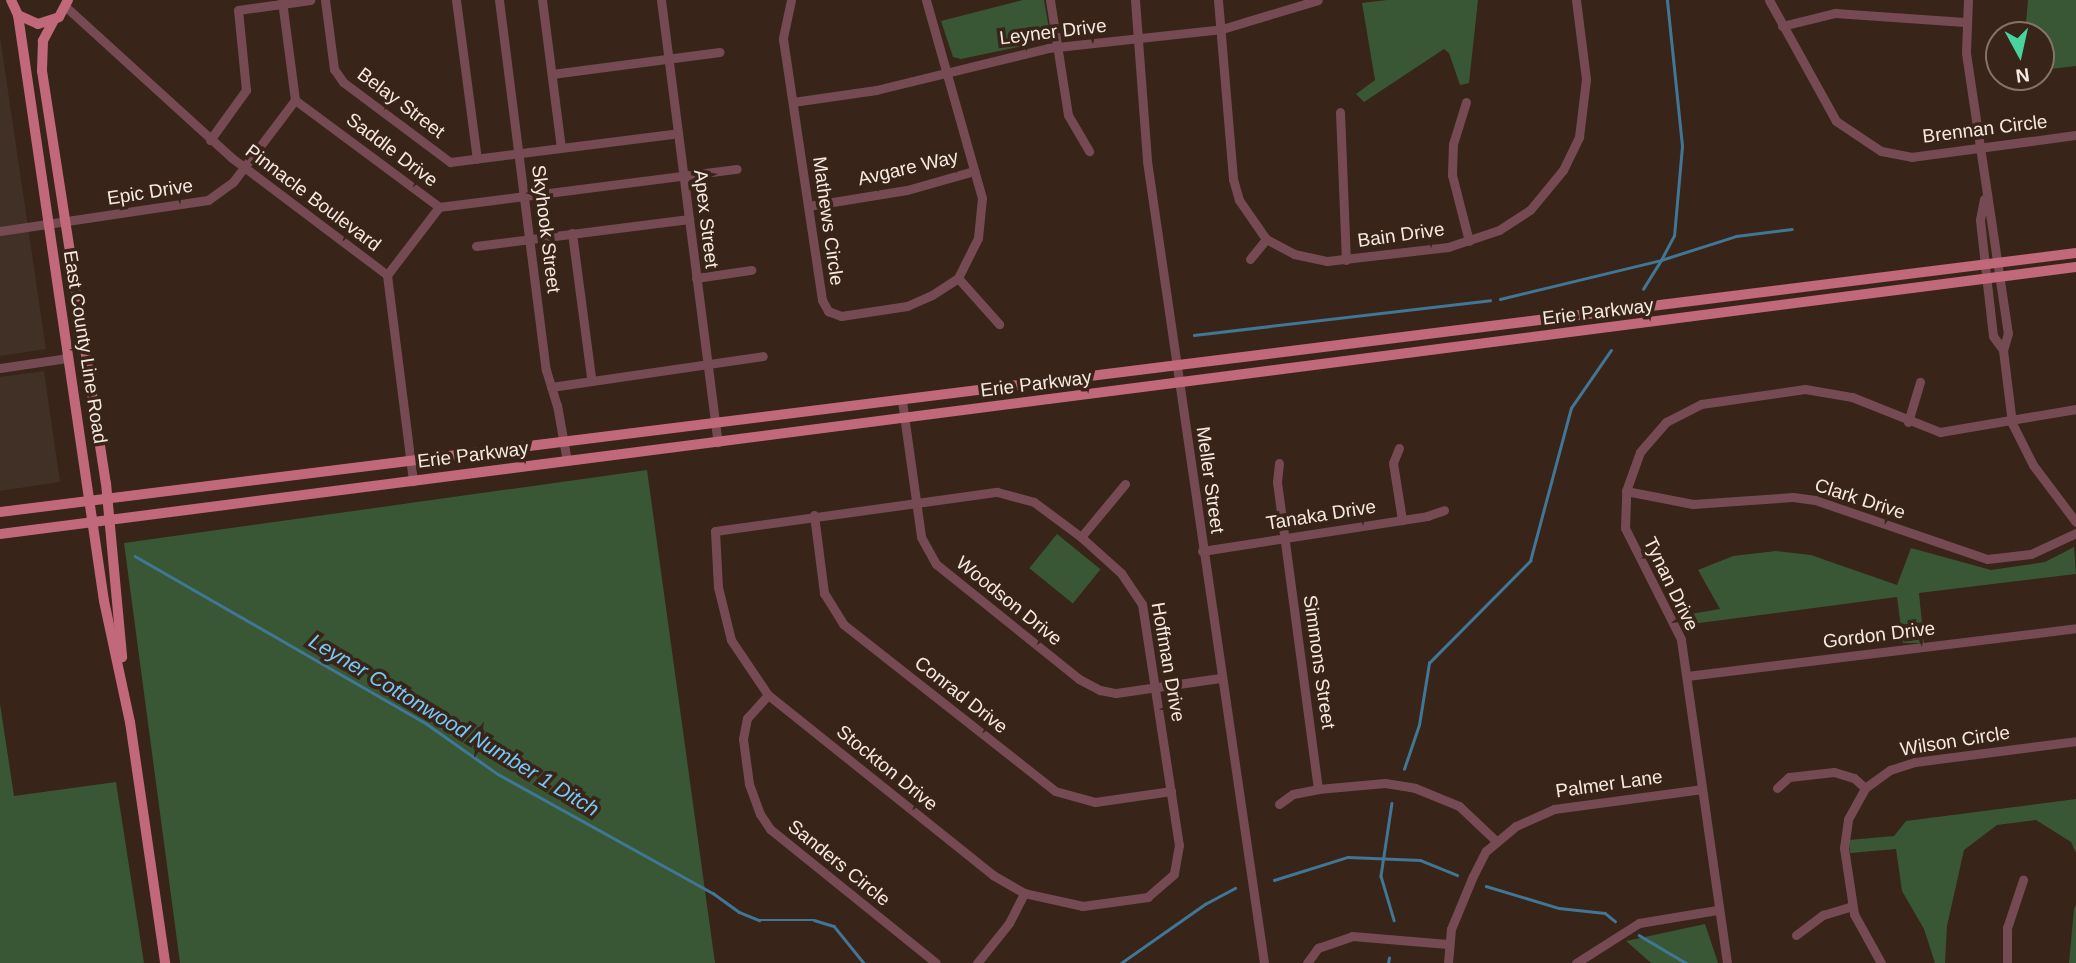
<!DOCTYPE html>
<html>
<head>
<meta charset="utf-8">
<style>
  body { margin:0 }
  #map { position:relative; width:2076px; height:963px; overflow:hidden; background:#382418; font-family:Helvetica,sans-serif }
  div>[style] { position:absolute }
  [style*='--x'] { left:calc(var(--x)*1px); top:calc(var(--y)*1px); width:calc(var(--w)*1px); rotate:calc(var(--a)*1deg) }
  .commercial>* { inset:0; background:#413026 }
  .green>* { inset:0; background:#395734; transform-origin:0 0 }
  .stream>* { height:2.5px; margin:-1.25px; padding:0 1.25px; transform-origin:1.25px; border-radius:1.25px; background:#407696 }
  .minor>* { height:9px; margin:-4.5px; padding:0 4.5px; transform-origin:4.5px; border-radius:4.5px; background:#764a53 }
  .major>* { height:10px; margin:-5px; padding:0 5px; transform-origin:5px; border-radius:5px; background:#c1687b }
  span { translate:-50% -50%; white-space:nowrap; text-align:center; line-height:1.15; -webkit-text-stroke:7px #382418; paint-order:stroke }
  .street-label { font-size:19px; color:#f7e9e1 }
  .water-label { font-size:21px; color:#77c9fa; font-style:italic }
  .north { position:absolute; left:1985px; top:21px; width:70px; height:70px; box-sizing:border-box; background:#382418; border:2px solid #847368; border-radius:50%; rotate:172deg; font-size:19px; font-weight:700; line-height:28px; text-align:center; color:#f7e9e1 }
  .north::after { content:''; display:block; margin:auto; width:24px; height:32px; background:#48d49d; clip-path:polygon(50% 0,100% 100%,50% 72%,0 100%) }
</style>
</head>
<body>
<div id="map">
  <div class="commercial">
    <i style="clip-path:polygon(0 37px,46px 349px,0 356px)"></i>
    <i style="clip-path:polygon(44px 371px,60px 482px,0 491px,0 377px)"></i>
  </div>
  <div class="green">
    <i style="clip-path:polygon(1023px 0,1044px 0,1050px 34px,1046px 41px,961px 59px,953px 57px,941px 21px)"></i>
    <i style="clip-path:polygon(1387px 0,1478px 0,1469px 83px,1460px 85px,1449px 53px,1444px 49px,1364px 102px,1356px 94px,1375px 80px,1362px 3px)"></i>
    <i style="clip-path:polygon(2028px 0,2076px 0,2076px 66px,2041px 70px,2041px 35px,2025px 35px)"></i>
    <i style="clip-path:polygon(647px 470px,715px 963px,180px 963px,124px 543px)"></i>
    <i style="left:1057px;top:534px;width:56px;height:44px;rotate:39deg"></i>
    <i style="clip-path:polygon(1911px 548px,1991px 570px,2045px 562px,2074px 547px,2076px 574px,1919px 593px,1924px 643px,1903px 643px,1897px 597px,1684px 625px,1679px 616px,1720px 609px,1698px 570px,1733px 556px,1776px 551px,1811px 555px,1897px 585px)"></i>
    <i style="clip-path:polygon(0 704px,14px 796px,116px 782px,144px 963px,0 963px)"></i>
    <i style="clip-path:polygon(2076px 799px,2076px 853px,2071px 842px,2036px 820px,1997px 825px,1964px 850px,1947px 926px,1945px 963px,1935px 963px,1924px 929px,1902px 891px,1896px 849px,1850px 853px,1849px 840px,1894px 836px,1906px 821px)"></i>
    <i style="clip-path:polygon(2076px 905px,2076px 963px,2069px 963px,2074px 909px)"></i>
    <i style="clip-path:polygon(1705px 924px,1718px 963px,1651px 963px,1626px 941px)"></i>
  </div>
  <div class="stream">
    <i style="--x:1643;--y:289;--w:34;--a:-58"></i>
    <i style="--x:1661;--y:260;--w:79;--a:-17.7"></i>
    <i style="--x:1736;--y:236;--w:56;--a:-7.1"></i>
    <i style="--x:1500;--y:299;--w:166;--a:-13.6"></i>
    <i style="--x:1661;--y:260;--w:27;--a:-62"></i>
    <i style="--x:1674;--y:236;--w:90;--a:-84.9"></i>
    <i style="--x:1682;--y:146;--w:147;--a:-95.9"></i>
    <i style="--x:1194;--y:335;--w:298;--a:-6.7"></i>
    <i style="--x:135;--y:556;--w:337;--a:29.9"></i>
    <i style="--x:427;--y:724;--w:87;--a:35.2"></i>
    <i style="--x:498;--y:774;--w:246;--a:29"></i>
    <i style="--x:713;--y:893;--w:32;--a:36"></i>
    <i style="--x:739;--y:912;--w:22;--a:22"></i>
    <i style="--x:759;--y:920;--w:55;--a:0"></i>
    <i style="--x:814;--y:920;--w:21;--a:17"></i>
    <i style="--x:834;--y:926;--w:48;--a:51"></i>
    <i style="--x:1404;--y:769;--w:46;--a:-71.2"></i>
    <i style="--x:1419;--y:725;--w:63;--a:-80.8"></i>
    <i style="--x:1429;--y:663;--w:144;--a:-45.3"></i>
    <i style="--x:1530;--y:561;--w:158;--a:-75"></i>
    <i style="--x:1571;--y:408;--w:70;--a:-55.4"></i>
    <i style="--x:1392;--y:803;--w:74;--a:98.6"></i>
    <i style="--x:1381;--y:876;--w:46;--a:73.5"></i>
    <i style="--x:1274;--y:880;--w:77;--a:-17.3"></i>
    <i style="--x:1348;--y:857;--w:72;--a:2.4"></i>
    <i style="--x:1420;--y:860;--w:40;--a:22"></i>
    <i style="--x:1486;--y:886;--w:76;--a:16.8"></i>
    <i style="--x:1559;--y:908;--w:46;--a:6.2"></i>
    <i style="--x:1605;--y:913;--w:13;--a:39"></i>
    <i style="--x:1639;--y:935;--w:55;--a:30.8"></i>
    <i style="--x:1121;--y:963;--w:103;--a:-35.1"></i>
    <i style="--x:1205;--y:904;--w:34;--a:-28"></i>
    <i style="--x:1388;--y:963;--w:5;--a:-79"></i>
  </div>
  <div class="minor">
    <i style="--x:325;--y:0;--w:70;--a:82.6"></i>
    <i style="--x:334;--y:69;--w:16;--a:55"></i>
    <i style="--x:343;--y:82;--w:134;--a:36.8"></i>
    <i style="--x:450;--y:162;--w:230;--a:-7.2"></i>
    <i style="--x:456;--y:0;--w:160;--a:82.5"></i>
    <i style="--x:499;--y:0;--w:373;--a:82.8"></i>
    <i style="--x:546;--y:370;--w:37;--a:73"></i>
    <i style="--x:557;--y:405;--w:57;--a:79.9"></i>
    <i style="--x:542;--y:0;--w:149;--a:82.7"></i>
    <i style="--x:661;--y:0;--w:446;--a:82.7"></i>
    <i style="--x:791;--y:0;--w:40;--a:102"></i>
    <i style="--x:783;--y:39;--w:264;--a:81.5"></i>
    <i style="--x:822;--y:300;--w:13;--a:61"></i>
    <i style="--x:828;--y:311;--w:14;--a:21"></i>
    <i style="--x:841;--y:316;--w:67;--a:-8.6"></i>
    <i style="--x:907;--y:306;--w:27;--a:-24"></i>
    <i style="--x:932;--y:295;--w:31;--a:-33"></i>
    <i style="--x:958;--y:278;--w:45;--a:-63.4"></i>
    <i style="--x:978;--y:238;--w:40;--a:-84.3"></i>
    <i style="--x:982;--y:198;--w:206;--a:-105.8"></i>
    <i style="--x:1050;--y:0;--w:116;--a:81.1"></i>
    <i style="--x:1068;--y:115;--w:42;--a:59.7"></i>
    <i style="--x:1135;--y:0;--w:161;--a:85.7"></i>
    <i style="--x:1147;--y:161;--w:810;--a:81.7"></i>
    <i style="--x:1218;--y:0;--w:180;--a:85.2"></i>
    <i style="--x:1233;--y:179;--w:22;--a:74"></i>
    <i style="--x:1239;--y:200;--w:47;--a:55.3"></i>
    <i style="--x:1266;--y:239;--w:32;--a:28"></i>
    <i style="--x:1294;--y:254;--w:34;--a:12"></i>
    <i style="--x:1327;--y:261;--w:122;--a:-6.6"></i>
    <i style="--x:1448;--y:247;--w:54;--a:-18.4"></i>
    <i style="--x:1499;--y:230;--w:37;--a:-33"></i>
    <i style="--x:1530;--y:210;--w:52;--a:-50.5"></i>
    <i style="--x:1563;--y:170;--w:37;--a:-64"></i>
    <i style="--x:1579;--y:137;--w:58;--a:-83.1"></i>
    <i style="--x:1586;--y:79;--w:80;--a:-97.2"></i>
    <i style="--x:1769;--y:0;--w:138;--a:61"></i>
    <i style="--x:1836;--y:121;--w:54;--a:33.7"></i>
    <i style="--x:1881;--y:151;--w:31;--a:11"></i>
    <i style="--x:1911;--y:157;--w:166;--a:-7.6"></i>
    <i style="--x:1968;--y:0;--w:53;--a:92.2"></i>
    <i style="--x:1966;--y:53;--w:283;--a:81.5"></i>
    <i style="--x:2008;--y:333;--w:18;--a:106"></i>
    <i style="--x:2003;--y:350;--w:74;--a:83"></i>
    <i style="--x:2012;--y:423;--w:47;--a:63.4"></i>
    <i style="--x:2033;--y:465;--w:71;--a:53"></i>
    <i style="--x:282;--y:1;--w:100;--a:82.5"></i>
    <i style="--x:66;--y:7;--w:224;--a:42.3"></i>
    <i style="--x:232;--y:158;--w:194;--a:37"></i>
    <i style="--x:387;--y:275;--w:208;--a:82.8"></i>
    <i style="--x:1782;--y:26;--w:55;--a:-13.8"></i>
    <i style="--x:1835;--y:13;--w:130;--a:4"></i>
    <i style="--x:552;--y:74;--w:169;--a:-7.5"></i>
    <i style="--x:295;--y:100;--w:179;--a:36.6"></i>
    <i style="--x:439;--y:207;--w:300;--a:-7.3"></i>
    <i style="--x:793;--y:102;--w:84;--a:-8.2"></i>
    <i style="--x:876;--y:90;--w:177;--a:-13.7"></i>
    <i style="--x:1048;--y:48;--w:175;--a:-6.2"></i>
    <i style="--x:1222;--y:29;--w:100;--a:-16.8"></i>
    <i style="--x:1466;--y:102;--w:44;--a:107.2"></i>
    <i style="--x:1453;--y:144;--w:31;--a:92"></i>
    <i style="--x:1452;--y:175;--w:68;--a:75.6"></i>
    <i style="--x:1340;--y:112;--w:148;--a:87.7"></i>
    <i style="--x:210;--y:140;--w:62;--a:-54.2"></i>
    <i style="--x:246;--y:90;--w:80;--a:-95.7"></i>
    <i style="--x:238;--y:10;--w:73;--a:-7.9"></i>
    <i style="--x:1984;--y:199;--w:21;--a:101"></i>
    <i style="--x:1980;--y:220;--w:72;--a:83.7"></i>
    <i style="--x:1988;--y:292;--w:44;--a:83.5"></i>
    <i style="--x:1993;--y:336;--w:17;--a:54"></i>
    <i style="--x:808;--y:206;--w:100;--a:-9.2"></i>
    <i style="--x:907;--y:190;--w:70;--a:-15.8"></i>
    <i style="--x:0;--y:231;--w:210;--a:-8.5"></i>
    <i style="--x:208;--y:200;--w:31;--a:-36"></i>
    <i style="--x:233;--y:182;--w:103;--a:-52.9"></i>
    <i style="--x:572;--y:233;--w:146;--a:82.5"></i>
    <i style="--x:476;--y:246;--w:215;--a:-7.2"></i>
    <i style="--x:1250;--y:259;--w:26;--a:-51"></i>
    <i style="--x:387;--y:275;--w:86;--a:-52.6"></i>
    <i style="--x:696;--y:278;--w:56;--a:-8.3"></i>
    <i style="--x:958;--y:278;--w:62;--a:48.3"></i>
    <i style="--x:0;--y:368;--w:69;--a:-8.4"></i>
    <i style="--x:551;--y:387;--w:214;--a:-8.3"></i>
    <i style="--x:902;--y:401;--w:137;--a:82"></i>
    <i style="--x:921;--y:537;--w:31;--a:61"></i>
    <i style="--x:936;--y:564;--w:184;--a:38.8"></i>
    <i style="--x:1079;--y:679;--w:24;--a:28"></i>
    <i style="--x:1100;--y:690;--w:16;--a:11"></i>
    <i style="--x:1116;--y:693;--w:105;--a:-8.2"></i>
    <i style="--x:1908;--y:422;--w:42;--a:-73.3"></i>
    <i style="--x:1399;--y:448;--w:16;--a:112"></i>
    <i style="--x:1393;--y:463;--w:58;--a:81"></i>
    <i style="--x:1279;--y:463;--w:19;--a:96"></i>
    <i style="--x:1277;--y:482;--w:310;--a:82.4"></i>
    <i style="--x:1626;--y:491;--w:68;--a:11"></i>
    <i style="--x:1693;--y:504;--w:100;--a:-4"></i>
    <i style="--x:1793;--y:497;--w:22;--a:8"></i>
    <i style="--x:1815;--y:500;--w:182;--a:18.9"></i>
    <i style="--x:1987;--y:559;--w:44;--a:-6.5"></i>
    <i style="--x:2031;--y:554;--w:50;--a:-25"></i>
    <i style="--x:997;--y:492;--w:38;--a:15"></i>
    <i style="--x:1034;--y:502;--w:59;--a:36.7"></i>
    <i style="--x:1081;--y:537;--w:54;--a:42"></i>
    <i style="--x:1121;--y:573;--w:37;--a:56"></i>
    <i style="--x:1142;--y:604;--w:244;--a:81.3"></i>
    <i style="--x:1179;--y:845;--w:29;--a:100"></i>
    <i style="--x:1174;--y:874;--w:35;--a:139"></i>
    <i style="--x:1148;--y:897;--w:66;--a:172.1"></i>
    <i style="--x:1083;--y:906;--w:60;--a:-167.6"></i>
    <i style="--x:1024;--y:893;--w:36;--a:-150"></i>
    <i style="--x:993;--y:875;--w:288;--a:-141.3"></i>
    <i style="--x:768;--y:695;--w:66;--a:-123.9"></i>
    <i style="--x:731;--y:640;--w:55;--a:-103.8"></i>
    <i style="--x:718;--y:587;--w:56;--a:-93.1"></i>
    <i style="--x:715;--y:531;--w:285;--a:-7.9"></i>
    <i style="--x:814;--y:515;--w:79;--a:82.7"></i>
    <i style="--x:824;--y:593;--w:36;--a:58"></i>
    <i style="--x:843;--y:624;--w:270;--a:38.2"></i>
    <i style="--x:1055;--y:791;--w:41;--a:15.4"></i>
    <i style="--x:1095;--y:802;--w:77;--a:-8.2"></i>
    <i style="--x:1081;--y:537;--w:69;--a:-50.3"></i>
    <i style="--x:1202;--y:551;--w:228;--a:-8.8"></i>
    <i style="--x:1427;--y:516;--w:18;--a:-19"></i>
    <i style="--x:1687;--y:676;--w:392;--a:-7"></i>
    <i style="--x:768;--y:695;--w:31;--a:132"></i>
    <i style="--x:747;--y:718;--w:21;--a:101"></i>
    <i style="--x:743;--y:739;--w:45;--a:82.4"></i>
    <i style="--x:749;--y:784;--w:32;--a:70"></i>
    <i style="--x:760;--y:814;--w:18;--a:56"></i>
    <i style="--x:770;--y:829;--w:213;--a:38.9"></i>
    <i style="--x:1777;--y:788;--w:16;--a:-43"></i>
    <i style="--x:1789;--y:777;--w:45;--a:-6.3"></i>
    <i style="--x:1834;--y:772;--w:21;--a:17"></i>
    <i style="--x:1854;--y:778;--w:15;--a:42"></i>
    <i style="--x:1279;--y:804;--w:17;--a:-36"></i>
    <i style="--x:1293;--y:794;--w:25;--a:-11"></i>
    <i style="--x:1318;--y:789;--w:67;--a:-5.1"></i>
    <i style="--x:1385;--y:783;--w:30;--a:9"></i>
    <i style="--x:1415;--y:788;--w:48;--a:22.2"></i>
    <i style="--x:1459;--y:806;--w:51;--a:43.4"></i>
    <i style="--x:1796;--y:935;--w:34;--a:-37"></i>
    <i style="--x:1823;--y:915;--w:30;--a:-17"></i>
    <i style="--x:977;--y:963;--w:51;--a:-51.3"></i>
    <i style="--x:1009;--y:923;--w:34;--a:-63"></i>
    <i style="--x:1307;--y:963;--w:19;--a:-54"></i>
    <i style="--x:1318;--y:948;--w:36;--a:-19"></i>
    <i style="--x:1352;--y:936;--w:96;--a:4.8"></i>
    <i style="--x:1448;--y:963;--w:34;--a:-85"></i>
    <i style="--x:1451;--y:929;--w:57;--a:-67.5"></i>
    <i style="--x:1473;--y:876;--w:28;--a:-63"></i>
    <i style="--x:1486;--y:851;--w:39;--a:-40"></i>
    <i style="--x:1516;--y:826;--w:42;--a:-24.1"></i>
    <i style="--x:1554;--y:809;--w:148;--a:-7.7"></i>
    <i style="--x:1576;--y:963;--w:75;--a:-32.4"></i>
    <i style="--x:1639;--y:923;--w:79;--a:-9.5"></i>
    <i style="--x:1727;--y:963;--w:327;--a:-98.1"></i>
    <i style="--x:1681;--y:639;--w:124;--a:-116.8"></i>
    <i style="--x:1625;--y:528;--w:37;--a:-88"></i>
    <i style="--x:1626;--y:491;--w:41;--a:-70.3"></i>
    <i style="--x:1640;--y:452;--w:40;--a:-49"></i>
    <i style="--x:1666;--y:422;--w:39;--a:-27"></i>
    <i style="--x:1701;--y:404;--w:105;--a:-8.2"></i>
    <i style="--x:1805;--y:389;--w:48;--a:9.7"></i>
    <i style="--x:1852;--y:397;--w:95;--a:21.7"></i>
    <i style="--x:1940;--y:432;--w:138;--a:-9.6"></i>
    <i style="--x:1881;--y:963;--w:56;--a:-118.9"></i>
    <i style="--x:1854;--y:914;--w:67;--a:-98.6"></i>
    <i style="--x:1844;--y:848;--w:29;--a:-82"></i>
    <i style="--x:1848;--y:819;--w:35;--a:-61"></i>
    <i style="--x:1865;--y:788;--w:31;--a:-36"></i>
    <i style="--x:1890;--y:770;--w:26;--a:-18"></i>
    <i style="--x:1915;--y:762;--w:162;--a:-7.4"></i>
    <i style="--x:2007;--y:963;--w:35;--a:-90"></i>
    <i style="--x:2007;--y:928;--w:51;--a:-71.6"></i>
  </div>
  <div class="major">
    <i style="--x:11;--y:0;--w:17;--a:65"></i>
    <i style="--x:18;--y:15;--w:22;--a:24"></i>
    <i style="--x:38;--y:24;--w:22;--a:-18"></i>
    <i style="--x:59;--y:17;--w:19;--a:-62"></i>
    <i style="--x:18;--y:15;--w:592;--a:81.65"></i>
    <i style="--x:104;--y:601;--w:124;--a:77.9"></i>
    <i style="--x:130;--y:722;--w:244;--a:81.7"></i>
    <i style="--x:54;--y:20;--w:24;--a:118"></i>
    <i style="--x:43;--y:41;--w:30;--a:92"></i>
    <i style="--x:42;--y:71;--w:417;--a:81.2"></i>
    <i style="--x:106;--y:483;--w:175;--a:84.7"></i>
    <i style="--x:0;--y:512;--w:2092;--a:-7.11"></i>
    <i style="--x:0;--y:534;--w:2093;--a:-7.33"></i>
  </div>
  <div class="street-label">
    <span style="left:1053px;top:32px;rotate:-7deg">Leyner Drive</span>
    <span style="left:401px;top:103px;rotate:37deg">Belay Street</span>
    <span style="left:1985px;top:129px;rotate:-7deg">Brennan Circle</span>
    <span style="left:392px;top:150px;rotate:37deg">Saddle Drive</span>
    <span style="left:908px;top:168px;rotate:-13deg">Avgare Way</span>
    <span style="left:150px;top:192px;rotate:-9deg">Epic Drive</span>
    <span style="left:313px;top:198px;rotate:37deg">Pinnacle Boulevard</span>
    <span style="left:706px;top:219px;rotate:83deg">Apex Street</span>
    <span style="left:828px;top:221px;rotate:82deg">Mathews Circle</span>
    <span style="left:546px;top:229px;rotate:83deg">Skyhook Street</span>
    <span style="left:1401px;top:235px;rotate:-8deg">Bain Drive</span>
    <span style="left:1598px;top:312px;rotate:-7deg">Erie Parkway</span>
    <span style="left:85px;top:347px;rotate:81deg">East County Line Road</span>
    <span style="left:1036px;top:384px;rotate:-7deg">Erie Parkway</span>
    <span style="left:473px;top:455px;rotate:-7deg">Erie Parkway</span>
    <span style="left:1210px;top:480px;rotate:82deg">Meller Street</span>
    <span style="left:1860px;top:499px;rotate:18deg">Clark Drive</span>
    <span style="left:1321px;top:515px;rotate:-9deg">Tanaka Drive</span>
    <span style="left:1671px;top:584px;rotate:64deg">Tynan Drive</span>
    <span style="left:1009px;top:601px;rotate:39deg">Woodson Drive</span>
    <span style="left:1879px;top:635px;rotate:-7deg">Gordon Drive</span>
    <span style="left:1168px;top:662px;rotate:80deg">Hoffman Drive</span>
    <span style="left:1319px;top:662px;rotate:82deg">Simmons Street</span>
    <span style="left:961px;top:695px;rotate:38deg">Conrad Drive</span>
    <span style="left:1955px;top:741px;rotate:-9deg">Wilson Circle</span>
    <span style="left:887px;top:768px;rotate:39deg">Stockton Drive</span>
    <span style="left:1609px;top:784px;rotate:-8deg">Palmer Lane</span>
    <span style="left:839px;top:863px;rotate:39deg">Sanders Circle</span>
  </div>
  <div class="water-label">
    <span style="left:454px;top:725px;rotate:31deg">Leyner Cottonwood Number 1 Ditch</span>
  </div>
  <div class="north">N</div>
</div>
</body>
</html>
